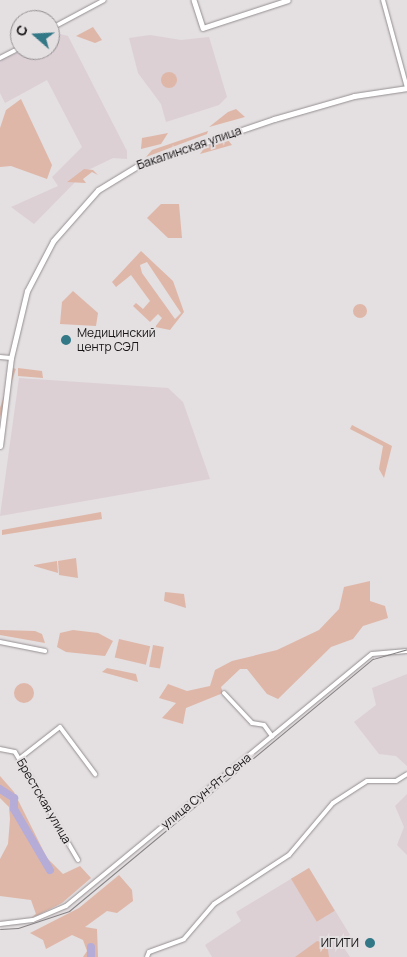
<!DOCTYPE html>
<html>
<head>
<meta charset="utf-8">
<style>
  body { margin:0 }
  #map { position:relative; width:407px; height:957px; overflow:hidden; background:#e4dfe1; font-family:Manrope,sans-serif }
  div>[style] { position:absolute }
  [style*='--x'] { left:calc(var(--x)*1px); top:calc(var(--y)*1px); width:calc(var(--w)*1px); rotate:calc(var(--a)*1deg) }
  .built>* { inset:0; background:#dcd0d5 }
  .green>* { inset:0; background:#dfb7a8; transform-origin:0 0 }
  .round { border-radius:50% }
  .river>* { height:8px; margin:-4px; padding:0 4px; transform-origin:4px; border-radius:4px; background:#b5acd8 }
  .roads { filter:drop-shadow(0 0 1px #948f91) drop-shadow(0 0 1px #948f91) }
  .minor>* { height:4px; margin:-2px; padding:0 2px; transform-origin:2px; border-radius:2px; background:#fff }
  .tertiary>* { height:4.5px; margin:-2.25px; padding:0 2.25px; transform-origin:2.25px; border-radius:2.25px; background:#fff }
  .secondary>* { height:5px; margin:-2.5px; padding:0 2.5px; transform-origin:2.5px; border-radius:2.5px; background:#fff }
  .tram>* { height:1px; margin:-0.5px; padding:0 0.5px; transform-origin:0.5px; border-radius:0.5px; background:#878385 }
  .dots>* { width:14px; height:14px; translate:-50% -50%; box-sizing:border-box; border:2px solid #e4dfe1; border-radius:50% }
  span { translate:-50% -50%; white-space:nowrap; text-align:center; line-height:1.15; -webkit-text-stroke:4px #e4dfe1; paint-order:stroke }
  .street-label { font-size:12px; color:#161415 }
  .poi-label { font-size:12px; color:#161415 }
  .left { translate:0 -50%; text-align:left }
  .right { translate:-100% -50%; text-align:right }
  .north { position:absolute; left:10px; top:10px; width:50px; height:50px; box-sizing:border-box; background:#e4dfe1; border:1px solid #928e8f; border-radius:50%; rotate:289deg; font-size:14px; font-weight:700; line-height:20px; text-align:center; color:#161415 }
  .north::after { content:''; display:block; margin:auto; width:18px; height:22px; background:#337886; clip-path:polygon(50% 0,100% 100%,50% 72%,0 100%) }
</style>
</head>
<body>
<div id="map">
  <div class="built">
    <i style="clip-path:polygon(56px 33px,68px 36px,127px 151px,127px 159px,113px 158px,86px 171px,34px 224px,11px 207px,58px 186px,52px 177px,82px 147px,47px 80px,5px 103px,0 93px,0 59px,25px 50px,50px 50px,50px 36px)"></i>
    <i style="clip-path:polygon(150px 35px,181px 40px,209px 37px,227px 97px,219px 105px,166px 122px,161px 104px,138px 73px,129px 38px)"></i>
    <i style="clip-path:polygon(19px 378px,168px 388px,183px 402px,210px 479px,0 516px)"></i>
    <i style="clip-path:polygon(407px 674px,407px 766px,396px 756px,379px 754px,354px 722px,376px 705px,372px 688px)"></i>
    <i style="clip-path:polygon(407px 794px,407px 855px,397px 845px,404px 827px,395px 806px)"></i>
    <i style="clip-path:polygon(309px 868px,350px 935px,340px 942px,350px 957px,212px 957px,205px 945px,241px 921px,236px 912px)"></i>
  </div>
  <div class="green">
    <i style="clip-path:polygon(93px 27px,102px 40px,95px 43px,76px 36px)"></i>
    <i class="round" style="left:161px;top:72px;width:16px;height:16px"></i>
    <i style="clip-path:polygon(21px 99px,52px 165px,47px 179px,11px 166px,0 167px,0 128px,6px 110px)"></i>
    <i style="clip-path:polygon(236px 109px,245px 117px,209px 127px,228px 112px)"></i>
    <i style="clip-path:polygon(208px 131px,207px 134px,146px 157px,152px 150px)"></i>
    <i style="clip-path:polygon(168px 133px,161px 144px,141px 149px,142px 138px)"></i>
    <i style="clip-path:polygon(228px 140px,232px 145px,200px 154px,205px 147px)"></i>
    <i style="clip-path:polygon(84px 169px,93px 170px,98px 175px,92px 172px,83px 179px,86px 183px,67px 182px)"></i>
    <i style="clip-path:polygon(161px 204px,179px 204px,182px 238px,168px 238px,147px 218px)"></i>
    <i style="clip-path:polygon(evenodd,141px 251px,173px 281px,184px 312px,170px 330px,155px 327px,162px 318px,158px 314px,150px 322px,133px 306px,136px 303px,143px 309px,150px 301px,131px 275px,116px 287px,112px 282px,141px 251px,147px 262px,181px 313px,175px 319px,142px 273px,140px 265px,147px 262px)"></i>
    <i style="clip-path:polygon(73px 291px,98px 313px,96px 326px,60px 324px,62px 302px)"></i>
    <i class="round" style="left:353px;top:304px;width:14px;height:14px"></i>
    <i style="left:13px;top:368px;width:3px;height:101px;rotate:18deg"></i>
    <i style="clip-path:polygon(18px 368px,42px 371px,43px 378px,18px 376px)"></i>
    <i style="clip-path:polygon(352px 425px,392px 446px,384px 478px,379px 469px,383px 446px,350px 429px)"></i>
    <i style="clip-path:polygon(101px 512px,102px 519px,2px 535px,2px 530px)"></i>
    <i style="clip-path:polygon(76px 558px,78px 578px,59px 575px,58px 561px)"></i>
    <i style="clip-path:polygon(57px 561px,58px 573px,34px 566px,34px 565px)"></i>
    <i style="clip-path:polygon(370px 581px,370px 601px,385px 606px,388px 618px,363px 626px,353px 639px,331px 647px,278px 699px,267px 694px,247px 669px,240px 669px,221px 687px,223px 693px,186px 708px,183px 724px,162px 718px,176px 703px,159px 698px,168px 684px,187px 691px,210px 686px,215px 670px,232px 661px,277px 650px,319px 630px,339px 609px,344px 587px)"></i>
    <i style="clip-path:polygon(165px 592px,184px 594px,186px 608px,164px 601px)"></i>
    <i style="clip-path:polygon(0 630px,35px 631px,42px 634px,45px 643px,0 635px)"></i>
    <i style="clip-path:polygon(73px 630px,98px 633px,113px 641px,105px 656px,66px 652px,57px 647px,60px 633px)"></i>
    <i style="left:119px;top:639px;width:32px;height:19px;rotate:13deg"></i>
    <i style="left:153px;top:645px;width:11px;height:22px;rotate:10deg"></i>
    <i style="clip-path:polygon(107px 668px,136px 674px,138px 682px,102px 672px)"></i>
    <i class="round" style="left:14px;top:683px;width:20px;height:20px"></i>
    <i style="clip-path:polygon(0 776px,14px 792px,47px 858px,63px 874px,80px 866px,91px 878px,62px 903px,36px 916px,32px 917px,36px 914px,31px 900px,0 896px,0 859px,8px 844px,10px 819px,9px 807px,0 798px)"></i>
    <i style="left:309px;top:868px;width:50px;height:21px;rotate:59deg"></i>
    <i style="clip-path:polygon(119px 875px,132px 890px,133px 901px,117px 913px,107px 911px,85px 927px,97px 929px,98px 957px,83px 957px,87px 951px,83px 940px,72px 935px,46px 949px,43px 940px,30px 933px,79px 908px)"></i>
    <i style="clip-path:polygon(317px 941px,327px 944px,329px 957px,295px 957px)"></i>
  </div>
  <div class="river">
    <i style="--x:0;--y:789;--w:17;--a:33"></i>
    <i style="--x:14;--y:798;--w:11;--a:90"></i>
    <i style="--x:14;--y:809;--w:71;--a:59.5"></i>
    <i style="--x:91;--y:947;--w:10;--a:90"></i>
  </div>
  <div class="roads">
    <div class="minor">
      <i style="--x:383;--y:0;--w:91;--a:74.7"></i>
      <i style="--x:50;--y:29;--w:61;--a:-28.2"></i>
      <i style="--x:0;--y:58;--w:22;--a:-27"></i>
      <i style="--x:0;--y:357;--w:11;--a:5"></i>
      <i style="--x:0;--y:642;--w:46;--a:11.3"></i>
      <i style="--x:224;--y:693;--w:41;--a:47"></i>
      <i style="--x:252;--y:723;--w:12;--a:9"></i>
      <i style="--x:264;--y:725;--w:14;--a:54"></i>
      <i style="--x:0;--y:749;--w:15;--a:11"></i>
      <i style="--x:15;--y:752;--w:125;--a:59.7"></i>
      <i style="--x:19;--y:759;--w:52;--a:-38"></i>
      <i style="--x:60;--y:727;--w:59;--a:53.3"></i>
      <i style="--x:0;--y:924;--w:33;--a:-7"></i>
      <i style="--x:33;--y:920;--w:36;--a:-23"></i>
      <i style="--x:66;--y:906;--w:396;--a:-39.5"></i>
      <i style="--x:372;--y:654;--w:35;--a:-5"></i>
      <i style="--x:147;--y:957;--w:5;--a:-68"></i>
      <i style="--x:149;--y:952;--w:37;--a:-20"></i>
      <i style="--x:184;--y:939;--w:46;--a:-49.4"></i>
      <i style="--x:214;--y:904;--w:90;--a:-33.2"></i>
      <i style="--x:289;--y:855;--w:68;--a:-49.8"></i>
      <i style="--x:333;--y:803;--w:40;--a:-32.9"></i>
      <i style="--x:367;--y:781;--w:29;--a:0"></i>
      <i style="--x:396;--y:781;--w:13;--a:-32"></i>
    </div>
    <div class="tertiary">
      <i style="--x:194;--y:0;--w:29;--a:72"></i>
      <i style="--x:203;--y:28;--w:89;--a:-18.2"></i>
    </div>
    <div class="secondary">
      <i style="--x:0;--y:446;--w:89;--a:-82.9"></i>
      <i style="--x:11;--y:358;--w:69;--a:-76.6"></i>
      <i style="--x:27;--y:291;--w:56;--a:-62.5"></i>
      <i style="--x:53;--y:241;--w:68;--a:-48.6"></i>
      <i style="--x:98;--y:190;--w:48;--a:-31.4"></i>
      <i style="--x:139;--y:165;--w:143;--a:-18.8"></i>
      <i style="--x:274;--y:119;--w:83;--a:-16"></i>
      <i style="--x:354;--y:96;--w:54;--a:-8.6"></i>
    </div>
  </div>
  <div class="tram">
    <i style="--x:0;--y:929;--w:18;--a:-3"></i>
    <i style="--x:18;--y:928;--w:54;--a:-18.4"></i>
    <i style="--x:69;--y:911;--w:395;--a:-39.7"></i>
    <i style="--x:373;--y:659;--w:35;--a:-16"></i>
  </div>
  <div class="dots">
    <i style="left:66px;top:340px;background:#337886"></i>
    <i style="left:370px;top:943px;background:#337886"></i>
  </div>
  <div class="street-label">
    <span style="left:189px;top:148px;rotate:-19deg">Бакалинская улица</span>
    <span style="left:206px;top:791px;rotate:-39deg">улица Сун-Ят-Сена</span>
    <span style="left:44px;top:801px;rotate:60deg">Брестская улица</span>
  </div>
  <div class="poi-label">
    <span class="left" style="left:77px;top:340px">Медицинский<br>центр СЭЛ</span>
    <span class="right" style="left:359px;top:943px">ИГИТИ</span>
  </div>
  <div class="north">С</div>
</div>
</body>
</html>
